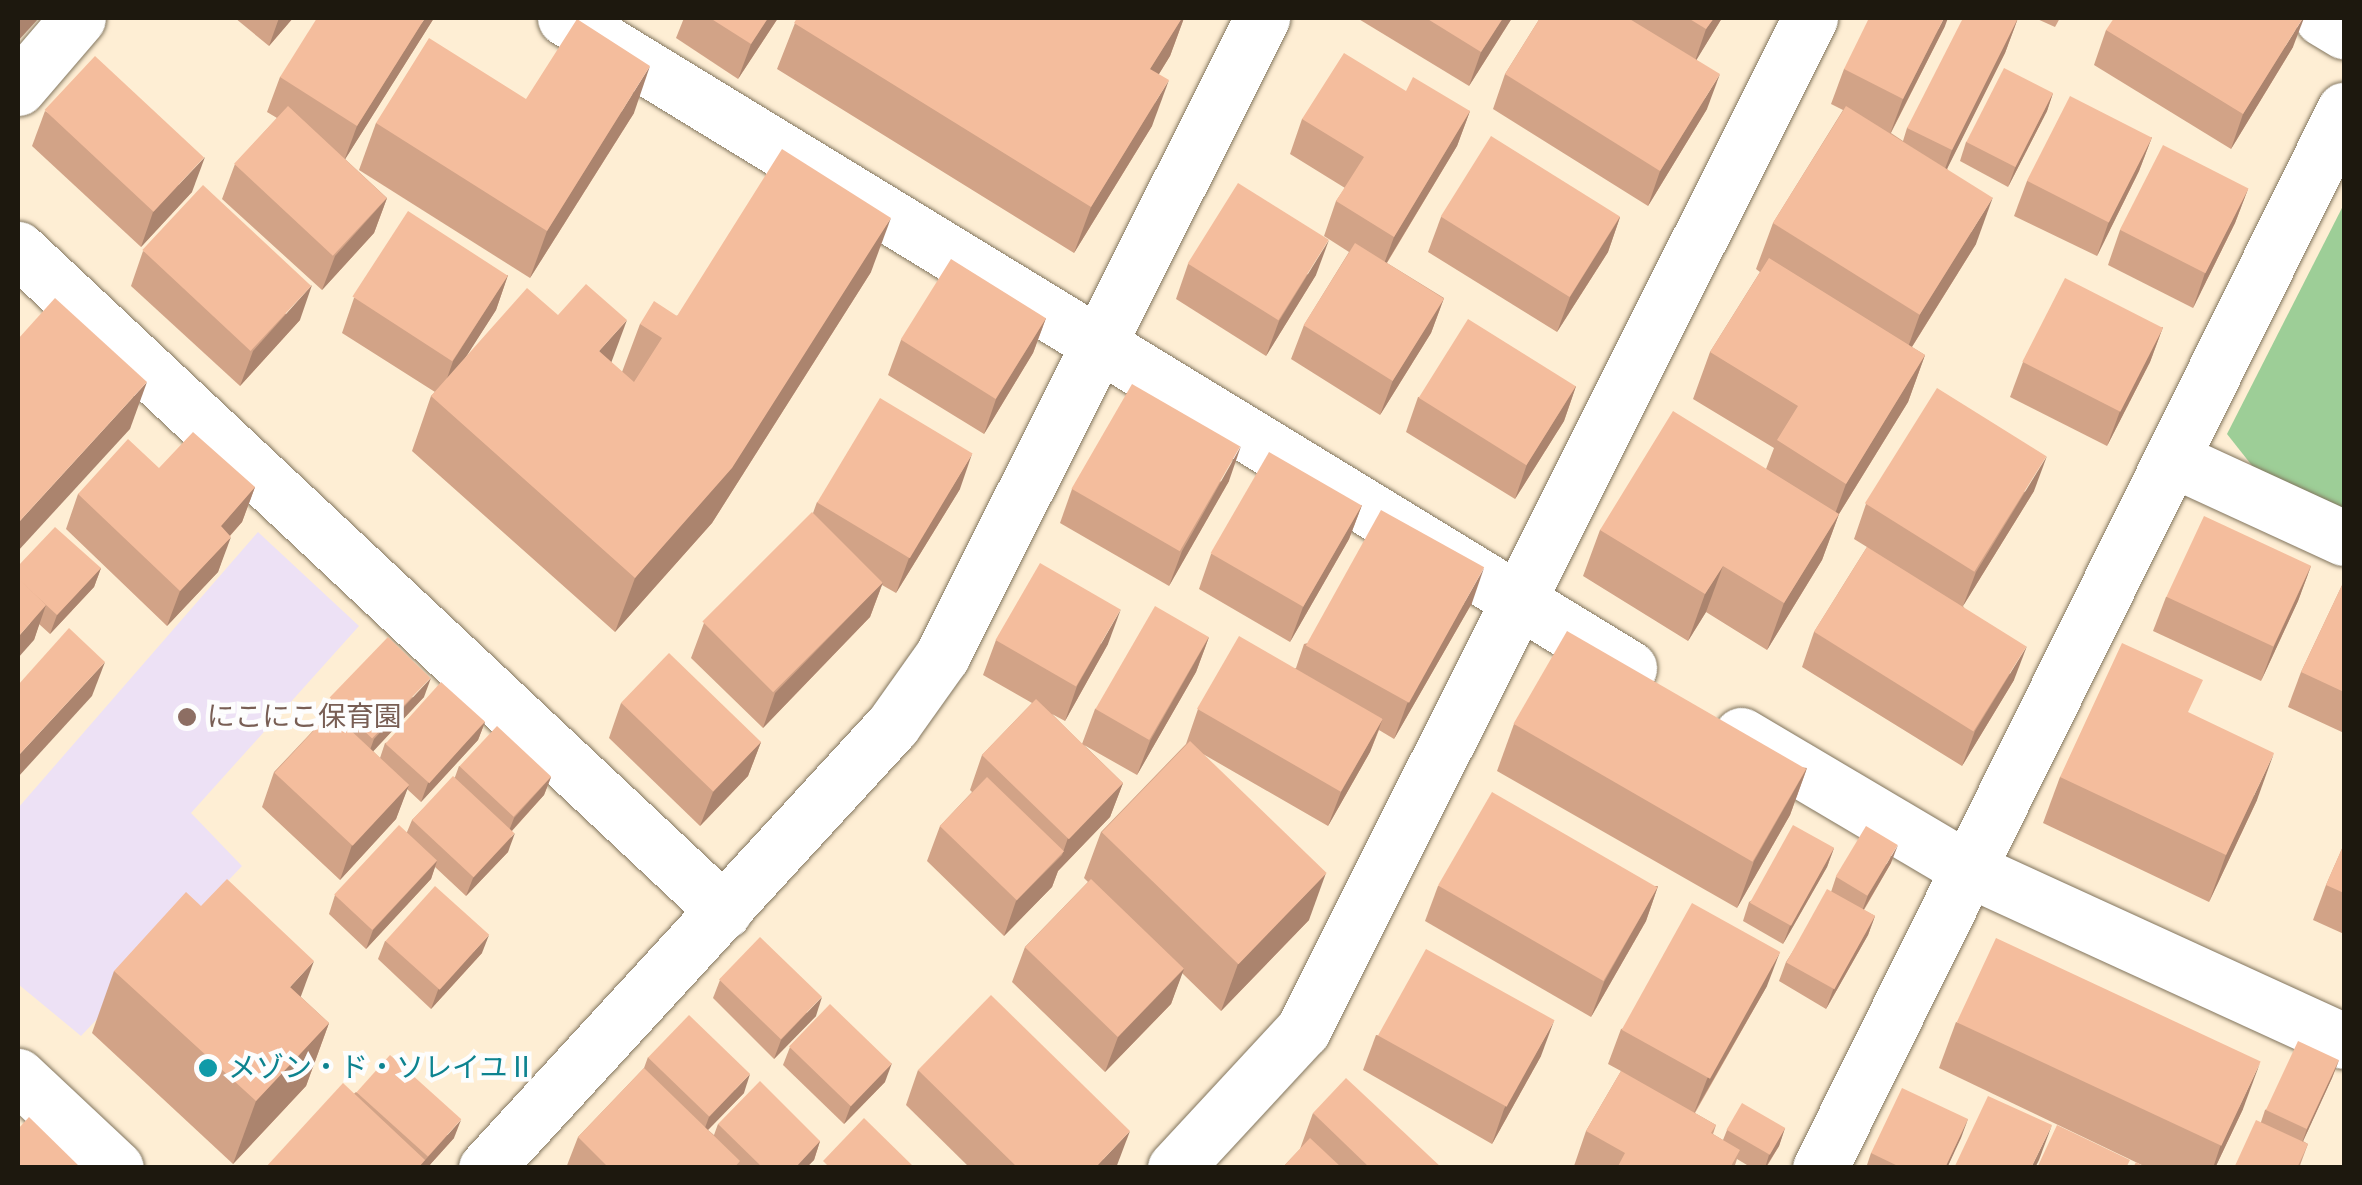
<!DOCTYPE html>
<html>
<head>
<meta charset="utf-8">
<style>
  body { margin:0 }
  #map { position:relative; width:2362px; height:1185px; overflow:hidden; background:#feeed4; font-family:"Varela Round","Noto Sans JP",sans-serif }
  div>[style] { position:absolute }
  [style*='--x'] { left:calc(var(--x)*1px); top:calc(var(--y)*1px); width:calc(var(--w)*1px); rotate:calc(var(--a)*1deg) }
  .education>* { inset:0; background:#ede1f5 }
  .green>* { inset:0; background:#9dce97 }
  .roads { filter:drop-shadow(0 0 2px #82755e) drop-shadow(0 0 2px #82755e) }
  .street>* { height:55px; margin:-27.5px; padding:0 27.5px; transform-origin:27.5px; border-radius:27.5px; background:#fff }
  .secondary>* { height:55px; margin:-27.5px; padding:0 27.5px; transform-origin:27.5px; border-radius:27.5px; background:#fff }
  .wall>* { inset:0; background:#d2a387 }
  .shaded-wall>* { inset:0; background:#ab846e }
  .building>* { inset:0; background:#f4bd9d; transform-origin:0 0 }
  .dots>* { width:28px; height:28px; translate:-50% -50%; box-sizing:border-box; border:5px solid #fdfdfd; border-radius:50% }
  span { translate:-50% -50%; white-space:nowrap; text-align:center; line-height:1.15; -webkit-text-stroke:9px #fdfdfd; paint-order:stroke }
  .education-label { font-size:28px; color:#785e54 }
  .left { translate:0 -50%; text-align:left }
  .culture-label { font-size:28px; color:#0d838f }
  .frame { position:absolute; inset:0; border:20px solid #1d180e; pointer-events:none }
</style>
</head>
<body>
<div id="map">
  <div class="education">
    <i style="clip-path:polygon(258px 532px,359px 626px,191px 813px,242px 866px,81px 1036px,18px 984px,18px 808px)"></i>
  </div>
  <div class="green">
    <i style="clip-path:polygon(2344px 204px,2344px 514px,2261px 477px,2227px 434px)"></i>
  </div>
  <div class="roads">
    <div class="street">
      <i style="--x:565;--y:18;--w:1247;--a:31.42"></i>
      <i style="--x:2322;--y:18;--w:26;--a:31"></i>
      <i style="--x:18;--y:88;--w:92;--a:-49.4"></i>
      <i style="--x:18;--y:249;--w:968;--a:43.16"></i>
      <i style="--x:2172;--y:459;--w:189;--a:24.7"></i>
      <i style="--x:1741;--y:735;--w:264;--a:30.6"></i>
      <i style="--x:1968;--y:869;--w:413;--a:24.6"></i>
      <i style="--x:486;--y:1168;--w:602;--a:-47.43"></i>
      <i style="--x:893;--y:725;--w:85;--a:-54.6"></i>
      <i style="--x:942;--y:656;--w:714;--a:-63.36"></i>
      <i style="--x:1175;--y:1168;--w:188;--a:-47.2"></i>
      <i style="--x:1303;--y:1030;--w:1132;--a:-63.39"></i>
      <i style="--x:1820;--y:1168;--w:1181;--a:-63.65"></i>
    </div>
    <div class="secondary">
      <i style="--x:18;--y:1076;--w:134;--a:43.2"></i>
    </div>
  </div>
  <div class="wall">
    <i style="clip-path:polygon(235px 18px,293px 18px,269px 46px)"></i>
    <i style="clip-path:polygon(434px 18px,345px 159px,387px 198px,374px 233px,322px 290px,222px 199px,235px 164px,277px 118px,267px 112px,280px 77px)"></i>
    <i style="clip-path:polygon(684px 18px,778px 18px,738px 79px,676px 38px)"></i>
    <i style="clip-path:polygon(797px 18px,1184px 18px,1170px 56px,1159px 74px,1152px 126px,1074px 253px,777px 69px)"></i>
    <i style="clip-path:polygon(1357px 18px,1512px 18px,1469px 86px)"></i>
    <i style="clip-path:polygon(1540px 18px,1722px 18px,1696px 60px,1707px 109px,1648px 206px,1493px 109px,1505px 74px)"></i>
    <i style="clip-path:polygon(2018px 18px,2005px 53px,1947px 168px,1976px 244px,1912px 347px,1925px 355px,1908px 402px,1839px 514px,1822px 560px,1767px 650px,1706px 612px,1688px 641px,1583px 576px,1600px 530px,1766px 469px,1774px 448px,1693px 399px,1710px 352px,1760px 272px,1756px 269px,1773px 223px,1843px 110px,1831px 104px,1844px 69px,1945px 26px,1891px 133px,1903px 141px,1907px 128px)"></i>
    <i style="clip-path:polygon(2035px 18px,2060px 18px,2055px 27px)"></i>
    <i style="clip-path:polygon(2106px 30px,2293px 47px,2231px 149px,2094px 65px)"></i>
    <i style="clip-path:polygon(1406px 91px,1470px 111px,1457px 146px,1387px 263px,1444px 298px,1431px 333px,1380px 415px,1291px 359px,1304px 325px,1349px 252px,1324px 236px,1336px 201px,1345px 188px,1290px 154px,1302px 119px)"></i>
    <i style="clip-path:polygon(2053px 93px,2047px 111px,2008px 187px,1960px 161px,1966px 142px)"></i>
    <i style="clip-path:polygon(526px 99px,634px 113px,530px 278px,359px 170px,376px 123px)"></i>
    <i style="clip-path:polygon(45px 111px,192px 192px,141px 247px,32px 146px)"></i>
    <i style="clip-path:polygon(2152px 137px,2139px 171px,2097px 256px,2014px 216px,2027px 181px)"></i>
    <i style="clip-path:polygon(2248px 189px,2235px 223px,2193px 308px,2108px 265px,2120px 230px)"></i>
    <i style="clip-path:polygon(1441px 217px,1620px 217px,1608px 252px,1557px 332px,1428px 252px)"></i>
    <i style="clip-path:polygon(143px 251px,300px 320px,240px 386px,131px 286px)"></i>
    <i style="clip-path:polygon(1188px 264px,1316px 275px,1266px 356px,1176px 299px)"></i>
    <i style="clip-path:polygon(871px 272px,712px 523px,615px 632px,412px 451px,431px 396px,435px 392px,342px 333px,354px 298px,508px 275px,496px 310px,465px 358px,611px 362px,622px 372px,640px 324px)"></i>
    <i style="clip-path:polygon(1046px 318px,1033px 353px,984px 434px,888px 375px,901px 340px)"></i>
    <i style="clip-path:polygon(2163px 327px,2150px 362px,2107px 446px,2010px 397px,2023px 362px)"></i>
    <i style="clip-path:polygon(1576px 386px,1564px 421px,1515px 499px,1406px 432px,1418px 397px)"></i>
    <i style="clip-path:polygon(159px 468px,255px 487px,242px 522px,230px 536px,218px 572px,167px 626px,66px 529px,78px 494px)"></i>
    <i style="clip-path:polygon(1229px 481px,1169px 586px,1060px 523px,1072px 489px)"></i>
    <i style="clip-path:polygon(960px 489px,896px 593px,882px 585px,870px 617px,763px 728px,691px 658px,704px 623px,813px 513px,817px 502px)"></i>
    <i style="clip-path:polygon(2034px 491px,1963px 606px,2014px 680px,1962px 766px,1802px 667px,1814px 632px,1867px 547px,1854px 539px,1866px 504px)"></i>
    <i style="clip-path:polygon(1362px 505px,1349px 539px,1290px 642px,1199px 589px,1211px 554px)"></i>
    <i style="clip-path:polygon(18px 566px,101px 568px,94px 587px,50px 634px,39px 624px,34px 640px)"></i>
    <i style="clip-path:polygon(2311px 566px,2298px 601px,2261px 681px,2153px 631px,2166px 597px)"></i>
    <i style="clip-path:polygon(2344px 581px,2344px 733px,2288px 707px,2301px 672px)"></i>
    <i style="clip-path:polygon(1472px 603px,1394px 739px,1379px 730px,1370px 752px,1328px 826px,1203px 754px,1309px 920px,1221px 1011px,1182px 973px,1171px 1004px,1105px 1072px,1012px 982px,1025px 947px,1088px 882px,1084px 878px,1101px 832px,1186px 744px,1198px 709px,1296px 668px,1304px 644px)"></i>
    <i style="clip-path:polygon(1209px 637px,1196px 672px,1137px 775px,1084px 745px,1123px 783px,1110px 817px,1058px 871px,1052px 887px,1004px 936px,927px 861px,940px 826px,972px 792px,970px 790px,982px 755px,1032px 703px,983px 675px,996px 640px,1108px 644px,1065px 721px,1052px 714px,1082px 744px,1095px 709px)"></i>
    <i style="clip-path:polygon(424px 697px,373px 751px,380px 758px,385px 743px,485px 722px,478px 740px,421px 802px,407px 789px,396px 819px,340px 880px,262px 807px,274px 772px,325px 718px,331px 699px)"></i>
    <i style="clip-path:polygon(621px 703px,761px 742px,748px 776px,700px 826px,609px 738px)"></i>
    <i style="clip-path:polygon(2191px 714px,2257px 800px,2209px 902px,2043px 823px,2060px 777px)"></i>
    <i style="clip-path:polygon(1514px 724px,1807px 768px,1790px 815px,1737px 908px,1497px 771px)"></i>
    <i style="clip-path:polygon(459px 766px,551px 777px,544px 795px,512px 831px,508px 852px,466px 896px,435px 867px,431px 879px,366px 949px,329px 914px,335px 895px,407px 832px,412px 820px,455px 777px)"></i>
    <i style="clip-path:polygon(2344px 844px,2344px 934px,2313px 920px,2326px 885px)"></i>
    <i style="clip-path:polygon(1834px 848px,1827px 867px,1783px 944px,1743px 921px,1749px 902px)"></i>
    <i style="clip-path:polygon(1891px 863px,1864px 910px,1875px 916px,1868px 935px,1826px 1009px,1779px 981px,1786px 962px,1831px 892px,1836px 877px)"></i>
    <i style="clip-path:polygon(1438px 886px,1658px 886px,1646px 921px,1591px 1017px,1425px 921px)"></i>
    <i style="clip-path:polygon(385px 941px,482px 953px,431px 1009px,378px 959px)"></i>
    <i style="clip-path:polygon(114px 971px,301px 997px,329px 1023px,306px 1086px,233px 1164px,92px 1033px)"></i>
    <i style="clip-path:polygon(720px 980px,816px 1016px,774px 1059px,713px 998px)"></i>
    <i style="clip-path:polygon(1767px 986px,1695px 1113px,1716px 1125px,1713px 1134px,1723px 1140px,1727px 1130px,1785px 1128px,1779px 1146px,1766px 1168px,1752px 1168px,1737px 1159px,1734px 1168px,1576px 1168px,1574px 1166px,1586px 1131px,1621px 1071px,1608px 1064px,1621px 1029px)"></i>
    <i style="clip-path:polygon(1956px 1022px,2243px 1109px,2215px 1168px,2148px 1168px,1939px 1068px)"></i>
    <i style="clip-path:polygon(1376px 1035px,1541px 1056px,1492px 1144px,1363px 1070px)"></i>
    <i style="clip-path:polygon(790px 1047px,885px 1082px,844px 1124px,783px 1065px)"></i>
    <i style="clip-path:polygon(648px 1057px,744px 1093px,708px 1130px,714px 1135px,718px 1124px,820px 1141px,814px 1160px,806px 1168px,566px 1168px,578px 1137px,644px 1068px)"></i>
    <i style="clip-path:polygon(2339px 1060px,2332px 1078px,2303px 1141px,2308px 1144px,2299px 1168px,2234px 1168px,2261px 1122px,2265px 1110px)"></i>
    <i style="clip-path:polygon(918px 1070px,1117px 1166px,1116px 1168px,970px 1168px,906px 1105px)"></i>
    <i style="clip-path:polygon(356px 1092px,454px 1138px,427px 1168px,265px 1168px)"></i>
    <i style="clip-path:polygon(1313px 1113px,1442px 1168px,1282px 1168px,1300px 1149px)"></i>
    <i style="clip-path:polygon(1968px 1119px,1947px 1168px,1866px 1168px,1871px 1153px)"></i>
  </div>
  <div class="shaded-wall">
    <i style="clip-path:polygon(20px 18px,39px 18px,18px 41px,18px 20px)"></i>
    <i style="clip-path:polygon(279px 18px,293px 18px,269px 46px)"></i>
    <i style="clip-path:polygon(425px 18px,434px 18px,344px 161px,357px 126px)"></i>
    <i style="clip-path:polygon(768px 18px,778px 18px,738px 79px,751px 44px)"></i>
    <i style="clip-path:polygon(1182px 18px,1184px 18px,1170px 56px,1133px 116px,1150px 69px)"></i>
    <i style="clip-path:polygon(1503px 18px,1512px 18px,1469px 86px,1481px 52px)"></i>
    <i style="clip-path:polygon(1714px 18px,1722px 18px,1694px 64px,1706px 29px)"></i>
    <i style="clip-path:polygon(1944px 18px,1948px 18px,1945px 26px,1890px 134px,1903px 99px)"></i>
    <i style="clip-path:polygon(2018px 18px,2005px 53px,1939px 185px,1952px 150px)"></i>
    <i style="clip-path:polygon(2303px 18px,2304px 18px,2293px 47px,2231px 149px,2243px 114px)"></i>
    <i style="clip-path:polygon(650px 66px,634px 113px,530px 278px,547px 231px)"></i>
    <i style="clip-path:polygon(1720px 74px,1707px 109px,1648px 206px,1660px 171px)"></i>
    <i style="clip-path:polygon(1169px 80px,1152px 126px,1074px 253px,1091px 207px)"></i>
    <i style="clip-path:polygon(2053px 93px,2047px 111px,2008px 187px,2015px 168px)"></i>
    <i style="clip-path:polygon(1470px 111px,1457px 146px,1381px 272px,1394px 237px)"></i>
    <i style="clip-path:polygon(2152px 137px,2139px 171px,2097px 256px,2109px 221px)"></i>
    <i style="clip-path:polygon(205px 157px,192px 192px,141px 247px,153px 212px)"></i>
    <i style="clip-path:polygon(2248px 189px,2235px 223px,2193px 308px,2205px 273px)"></i>
    <i style="clip-path:polygon(1993px 197px,1976px 244px,1903px 361px,1920px 314px)"></i>
    <i style="clip-path:polygon(387px 198px,374px 233px,322px 290px,335px 256px)"></i>
    <i style="clip-path:polygon(1620px 217px,1608px 252px,1557px 332px,1570px 297px)"></i>
    <i style="clip-path:polygon(891px 218px,871px 272px,712px 523px,615px 632px,635px 578px)"></i>
    <i style="clip-path:polygon(1329px 240px,1316px 275px,1266px 356px,1279px 321px)"></i>
    <i style="clip-path:polygon(508px 275px,496px 310px,441px 396px,453px 361px)"></i>
    <i style="clip-path:polygon(312px 285px,300px 320px,240px 386px,253px 351px)"></i>
    <i style="clip-path:polygon(1444px 298px,1431px 333px,1380px 415px,1393px 380px)"></i>
    <i style="clip-path:polygon(1046px 318px,1033px 353px,984px 434px,996px 399px)"></i>
    <i style="clip-path:polygon(627px 320px,607px 374px,599px 351px)"></i>
    <i style="clip-path:polygon(2163px 327px,2150px 362px,2107px 446px,2120px 411px)"></i>
    <i style="clip-path:polygon(1925px 355px,1908px 402px,1829px 530px,1846px 484px)"></i>
    <i style="clip-path:polygon(147px 382px,130px 429px,18px 551px,18px 523px)"></i>
    <i style="clip-path:polygon(1576px 386px,1564px 421px,1515px 499px,1527px 464px)"></i>
    <i style="clip-path:polygon(1241px 446px,1229px 481px,1169px 586px,1182px 551px)"></i>
    <i style="clip-path:polygon(972px 454px,960px 489px,896px 593px,909px 558px)"></i>
    <i style="clip-path:polygon(2047px 456px,2034px 491px,1963px 606px,1976px 572px)"></i>
    <i style="clip-path:polygon(255px 487px,242px 522px,208px 560px,221px 526px)"></i>
    <i style="clip-path:polygon(1362px 505px,1349px 539px,1290px 642px,1303px 607px)"></i>
    <i style="clip-path:polygon(1839px 514px,1822px 560px,1767px 650px,1784px 603px)"></i>
    <i style="clip-path:polygon(231px 537px,218px 572px,167px 626px,180px 591px)"></i>
    <i style="clip-path:polygon(1723px 566px,1706px 612px,1688px 641px,1705px 594px)"></i>
    <i style="clip-path:polygon(2311px 566px,2298px 601px,2261px 681px,2274px 646px)"></i>
    <i style="clip-path:polygon(101px 568px,94px 587px,50px 634px,57px 615px)"></i>
    <i style="clip-path:polygon(1484px 568px,1472px 603px,1394px 739px,1407px 704px)"></i>
    <i style="clip-path:polygon(883px 582px,870px 617px,763px 728px,775px 693px)"></i>
    <i style="clip-path:polygon(46px 605px,34px 640px,18px 658px,18px 637px)"></i>
    <i style="clip-path:polygon(1121px 609px,1108px 644px,1065px 721px,1077px 686px)"></i>
    <i style="clip-path:polygon(1209px 637px,1196px 672px,1137px 775px,1150px 741px)"></i>
    <i style="clip-path:polygon(2027px 646px,2014px 680px,1962px 766px,1975px 731px)"></i>
    <i style="clip-path:polygon(105px 662px,92px 696px,18px 777px,18px 756px)"></i>
    <i style="clip-path:polygon(431px 678px,424px 697px,367px 758px,374px 739px)"></i>
    <i style="clip-path:polygon(1383px 718px,1370px 752px,1328px 826px,1341px 792px)"></i>
    <i style="clip-path:polygon(485px 722px,478px 740px,421px 802px,428px 783px)"></i>
    <i style="clip-path:polygon(761px 742px,748px 776px,700px 826px,713px 792px)"></i>
    <i style="clip-path:polygon(2274px 753px,2257px 800px,2209px 902px,2226px 855px)"></i>
    <i style="clip-path:polygon(1807px 768px,1790px 815px,1737px 908px,1754px 861px)"></i>
    <i style="clip-path:polygon(551px 777px,544px 795px,507px 836px,514px 818px)"></i>
    <i style="clip-path:polygon(1123px 783px,1110px 817px,1058px 871px,1052px 887px,1004px 936px,1016px 901px,1062px 855px,1068px 838px)"></i>
    <i style="clip-path:polygon(409px 785px,396px 819px,340px 880px,352px 845px)"></i>
    <i style="clip-path:polygon(515px 833px,508px 852px,466px 896px,473px 878px)"></i>
    <i style="clip-path:polygon(1898px 845px,1891px 863px,1861px 914px,1868px 895px)"></i>
    <i style="clip-path:polygon(1834px 848px,1827px 867px,1783px 944px,1790px 926px)"></i>
    <i style="clip-path:polygon(437px 861px,431px 879px,366px 949px,373px 930px)"></i>
    <i style="clip-path:polygon(1326px 873px,1309px 920px,1221px 1011px,1238px 964px)"></i>
    <i style="clip-path:polygon(1658px 886px,1646px 921px,1591px 1017px,1604px 982px)"></i>
    <i style="clip-path:polygon(1875px 916px,1868px 935px,1826px 1009px,1833px 990px)"></i>
    <i style="clip-path:polygon(489px 935px,482px 953px,431px 1009px,438px 990px)"></i>
    <i style="clip-path:polygon(1780px 952px,1767px 986px,1694px 1113px,1707px 1079px)"></i>
    <i style="clip-path:polygon(314px 961px,291px 1023px,290px 987px)"></i>
    <i style="clip-path:polygon(1184px 969px,1171px 1004px,1105px 1072px,1118px 1037px)"></i>
    <i style="clip-path:polygon(822px 997px,816px 1016px,774px 1059px,781px 1040px)"></i>
    <i style="clip-path:polygon(1554px 1021px,1541px 1056px,1492px 1144px,1504px 1109px)"></i>
    <i style="clip-path:polygon(329px 1023px,306px 1086px,233px 1164px,256px 1101px)"></i>
    <i style="clip-path:polygon(2339px 1060px,2332px 1078px,2300px 1148px,2307px 1129px)"></i>
    <i style="clip-path:polygon(892px 1063px,885px 1082px,844px 1124px,851px 1105px)"></i>
    <i style="clip-path:polygon(2260px 1063px,2243px 1109px,2215px 1168px,2213px 1168px,2220px 1147px)"></i>
    <i style="clip-path:polygon(750px 1074px,744px 1093px,702px 1136px,709px 1117px)"></i>
    <i style="clip-path:polygon(1968px 1119px,1961px 1138px,1947px 1168px,1945px 1168px)"></i>
    <i style="clip-path:polygon(461px 1120px,454px 1138px,427px 1168px,418px 1168px)"></i>
    <i style="clip-path:polygon(2052px 1125px,2039px 1160px,2035px 1168px,2031px 1168px)"></i>
    <i style="clip-path:polygon(1785px 1128px,1779px 1146px,1765px 1168px,1769px 1155px)"></i>
    <i style="clip-path:polygon(1130px 1131px,1116px 1168px,1095px 1168px)"></i>
    <i style="clip-path:polygon(820px 1141px,814px 1160px,806px 1168px,795px 1168px)"></i>
  </div>
  <div class="building">
    <i style="clip-path:polygon(317px 18px,425px 18px,357px 126px,280px 77px)"></i>
    <i style="clip-path:polygon(710px 18px,768px 18px,751px 44px)"></i>
    <i style="clip-path:polygon(797px 18px,1182px 18px,1150px 69px,1169px 80px,1091px 207px,794px 23px)"></i>
    <i style="clip-path:polygon(1426px 18px,1503px 18px,1481px 52px)"></i>
    <i style="clip-path:polygon(1540px 18px,1628px 18px,1720px 74px,1660px 171px,1505px 74px)"></i>
    <i style="clip-path:polygon(1688px 18px,1714px 18px,1706px 29px)"></i>
    <i style="clip-path:polygon(1869px 18px,1944px 18px,1903px 99px,1844px 69px)"></i>
    <i style="clip-path:polygon(1963px 18px,2018px 18px,1952px 150px,1907px 128px)"></i>
    <i style="clip-path:polygon(2114px 18px,2303px 18px,2243px 114px,2106px 30px)"></i>
    <i style="clip-path:polygon(577px 19px,650px 66px,547px 231px,376px 123px,429px 38px,526px 99px)"></i>
    <i style="clip-path:polygon(1344px 53px,1406px 91px,1413px 77px,1470px 111px,1394px 237px,1336px 201px,1364px 157px,1302px 119px)"></i>
    <i style="left:95px;top:56px;width:149px;height:74px;rotate:43deg"></i>
    <i style="left:2004px;top:68px;width:55px;height:83px;rotate:27deg"></i>
    <i style="left:2070px;top:96px;width:92px;height:95px;rotate:27deg"></i>
    <i style="left:288px;top:106px;width:135px;height:79px;rotate:43deg"></i>
    <i style="left:1846px;top:106px;width:173px;height:138px;rotate:32deg"></i>
    <i style="left:1491px;top:136px;width:152px;height:95px;rotate:32deg"></i>
    <i style="left:2163px;top:145px;width:96px;height:95px;rotate:27deg"></i>
    <i style="clip-path:polygon(782px 149px,891px 218px,732px 468px,635px 578px,431px 396px,527px 288px,558px 315px,586px 284px,627px 320px,599px 351px,634px 382px,662px 338px,640px 324px,654px 301px,677px 316px)"></i>
    <i style="left:1238px;top:183px;width:107px;height:95px;rotate:32deg"></i>
    <i style="left:203px;top:185px;width:148px;height:89px;rotate:43deg"></i>
    <i style="left:408px;top:211px;width:119px;height:102px;rotate:33deg"></i>
    <i style="left:1355px;top:243px;width:105px;height:97px;rotate:32deg"></i>
    <i style="clip-path:polygon(1769px 258px,1925px 355px,1846px 484px,1777px 440px,1798px 406px,1710px 352px)"></i>
    <i style="left:951px;top:259px;width:112px;height:95px;rotate:32deg"></i>
    <i style="left:2065px;top:278px;width:110px;height:94px;rotate:27deg"></i>
    <i style="clip-path:polygon(55px 298px,147px 382px,18px 523px,18px 339px)"></i>
    <i style="left:1468px;top:319px;width:127px;height:93px;rotate:32deg"></i>
    <i style="left:1132px;top:384px;width:125px;height:121px;rotate:30deg"></i>
    <i style="left:1937px;top:388px;width:129px;height:136px;rotate:32deg"></i>
    <i style="left:880px;top:398px;width:108px;height:122px;rotate:31deg"></i>
    <i style="clip-path:polygon(1673px 411px,1839px 514px,1784px 603px,1723px 566px,1705px 594px,1600px 530px)"></i>
    <i style="clip-path:polygon(193px 432px,255px 487px,221px 526px,231px 537px,180px 591px,78px 494px,128px 439px,159px 468px)"></i>
    <i style="left:1269px;top:452px;width:107px;height:117px;rotate:30deg"></i>
    <i style="left:1381px;top:510px;width:118px;height:155px;rotate:29deg"></i>
    <i style="left:812px;top:512px;width:100px;height:155px;rotate:45deg"></i>
    <i style="left:2204px;top:516px;width:118px;height:89px;rotate:25deg"></i>
    <i style="clip-path:polygon(55px 527px,101px 568px,57px 615px,18px 579px,18px 566px)"></i>
    <i style="left:1867px;top:547px;width:188px;height:100px;rotate:32deg"></i>
    <i style="left:1040px;top:563px;width:93px;height:89px;rotate:30deg"></i>
    <i style="clip-path:polygon(18px 578px,46px 605px,18px 637px)"></i>
    <i style="clip-path:polygon(2344px 581px,2344px 692px,2301px 672px)"></i>
    <i style="left:1155px;top:606px;width:62px;height:119px;rotate:30deg"></i>
    <i style="clip-path:polygon(69px 628px,105px 662px,18px 756px,18px 685px)"></i>
    <i style="left:1567px;top:631px;width:276px;height:107px;rotate:30deg"></i>
    <i style="left:1239px;top:636px;width:166px;height:84px;rotate:30deg"></i>
    <i style="left:388px;top:637px;width:59px;height:84px;rotate:44deg"></i>
    <i style="clip-path:polygon(2122px 643px,2203px 680px,2188px 712px,2274px 753px,2226px 855px,2060px 777px)"></i>
    <i style="left:669px;top:653px;width:128px;height:69px;rotate:44deg"></i>
    <i style="left:441px;top:682px;width:59px;height:83px;rotate:42deg"></i>
    <i style="left:1036px;top:699px;width:121px;height:78px;rotate:44deg"></i>
    <i style="left:331px;top:712px;width:107px;height:83px;rotate:43deg"></i>
    <i style="left:497px;top:726px;width:74px;height:55px;rotate:43deg"></i>
    <i style="left:1190px;top:741px;width:190px;height:127px;rotate:44deg"></i>
    <i style="left:453px;top:776px;width:84px;height:60px;rotate:43deg"></i>
    <i style="left:987px;top:777px;width:107px;height:68px;rotate:44deg"></i>
    <i style="left:1492px;top:792px;width:191px;height:108px;rotate:30deg"></i>
    <i style="left:399px;top:825px;width:52px;height:95px;rotate:43deg"></i>
    <i style="left:1793px;top:825px;width:47px;height:89px;rotate:29deg"></i>
    <i style="left:1866px;top:826px;width:37px;height:59px;rotate:31deg"></i>
    <i style="clip-path:polygon(2344px 844px,2344px 893px,2326px 885px)"></i>
    <i style="clip-path:polygon(227px 879px,314px 961px,290px 987px,329px 1023px,256px 1101px,114px 971px,186px 892px,201px 906px)"></i>
    <i style="left:1091px;top:879px;width:129px;height:95px;rotate:44deg"></i>
    <i style="left:435px;top:886px;width:73px;height:74px;rotate:42deg"></i>
    <i style="left:1827px;top:889px;width:55px;height:84px;rotate:29deg"></i>
    <i style="left:1692px;top:903px;width:101px;height:145px;rotate:29deg"></i>
    <i style="left:760px;top:937px;width:86px;height:59px;rotate:44deg"></i>
    <i style="left:1996px;top:938px;width:292px;height:93px;rotate:25deg"></i>
    <i style="left:1426px;top:949px;width:147px;height:99px;rotate:29deg"></i>
    <i style="clip-path:polygon(991px 995px,1130px 1131px,1095px 1168px,1018px 1168px,918px 1070px)"></i>
    <i style="left:830px;top:1004px;width:86px;height:59px;rotate:44deg"></i>
    <i style="left:689px;top:1015px;width:85px;height:59px;rotate:44deg"></i>
    <i style="left:2298px;top:1041px;width:45px;height:76px;rotate:25deg"></i>
    <i style="left:390px;top:1055px;width:96px;height:50px;rotate:42deg"></i>
    <i style="clip-path:polygon(644px 1068px,740px 1161px,734px 1168px,609px 1168px,578px 1137px)"></i>
    <i style="clip-path:polygon(1621px 1071px,1716px 1125px,1711px 1133px,1740px 1150px,1730px 1168px,1617px 1168px,1625px 1153px,1586px 1131px)"></i>
    <i style="clip-path:polygon(1346px 1078px,1442px 1168px,1370px 1168px,1313px 1113px)"></i>
    <i style="clip-path:polygon(760px 1081px,820px 1141px,795px 1168px,763px 1168px,718px 1124px)"></i>
    <i style="clip-path:polygon(343px 1083px,425px 1160px,418px 1168px,265px 1168px)"></i>
    <i style="clip-path:polygon(1902px 1088px,1968px 1119px,1945px 1168px,1902px 1168px,1871px 1153px)"></i>
    <i style="clip-path:polygon(1988px 1096px,2052px 1125px,2031px 1168px,1954px 1168px)"></i>
    <i style="left:1742px;top:1103px;width:50px;height:31px;rotate:30deg"></i>
    <i style="clip-path:polygon(29px 1117px,81px 1168px,18px 1168px,18px 1129px)"></i>
    <i style="clip-path:polygon(864px 1118px,915px 1168px,830px 1168px,823px 1161px)"></i>
    <i style="clip-path:polygon(2256px 1120px,2308px 1144px,2297px 1168px,2234px 1168px)"></i>
    <i style="clip-path:polygon(2057px 1125px,2130px 1160px,2126px 1168px,2037px 1168px)"></i>
    <i style="clip-path:polygon(1310px 1138px,1342px 1168px,1282px 1168px)"></i>
    <i style="clip-path:polygon(2136px 1162px,2146px 1168px,2133px 1168px)"></i>
  </div>
  <div class="dots">
    <i style="left:187px;top:717px;background:#8d6e63"></i>
    <i style="left:208px;top:1068px;background:#0f9aa8"></i>
  </div>
  <div class="education-label">
    <span class="left" style="left:207px;top:717px">にこにこ保育園</span>
  </div>
  <div class="culture-label">
    <span class="left" style="left:228px;top:1068px">メゾン・ド・ソレイユⅡ</span>
  </div>
  <div class="frame"></div>
</div>
</body>
</html>
